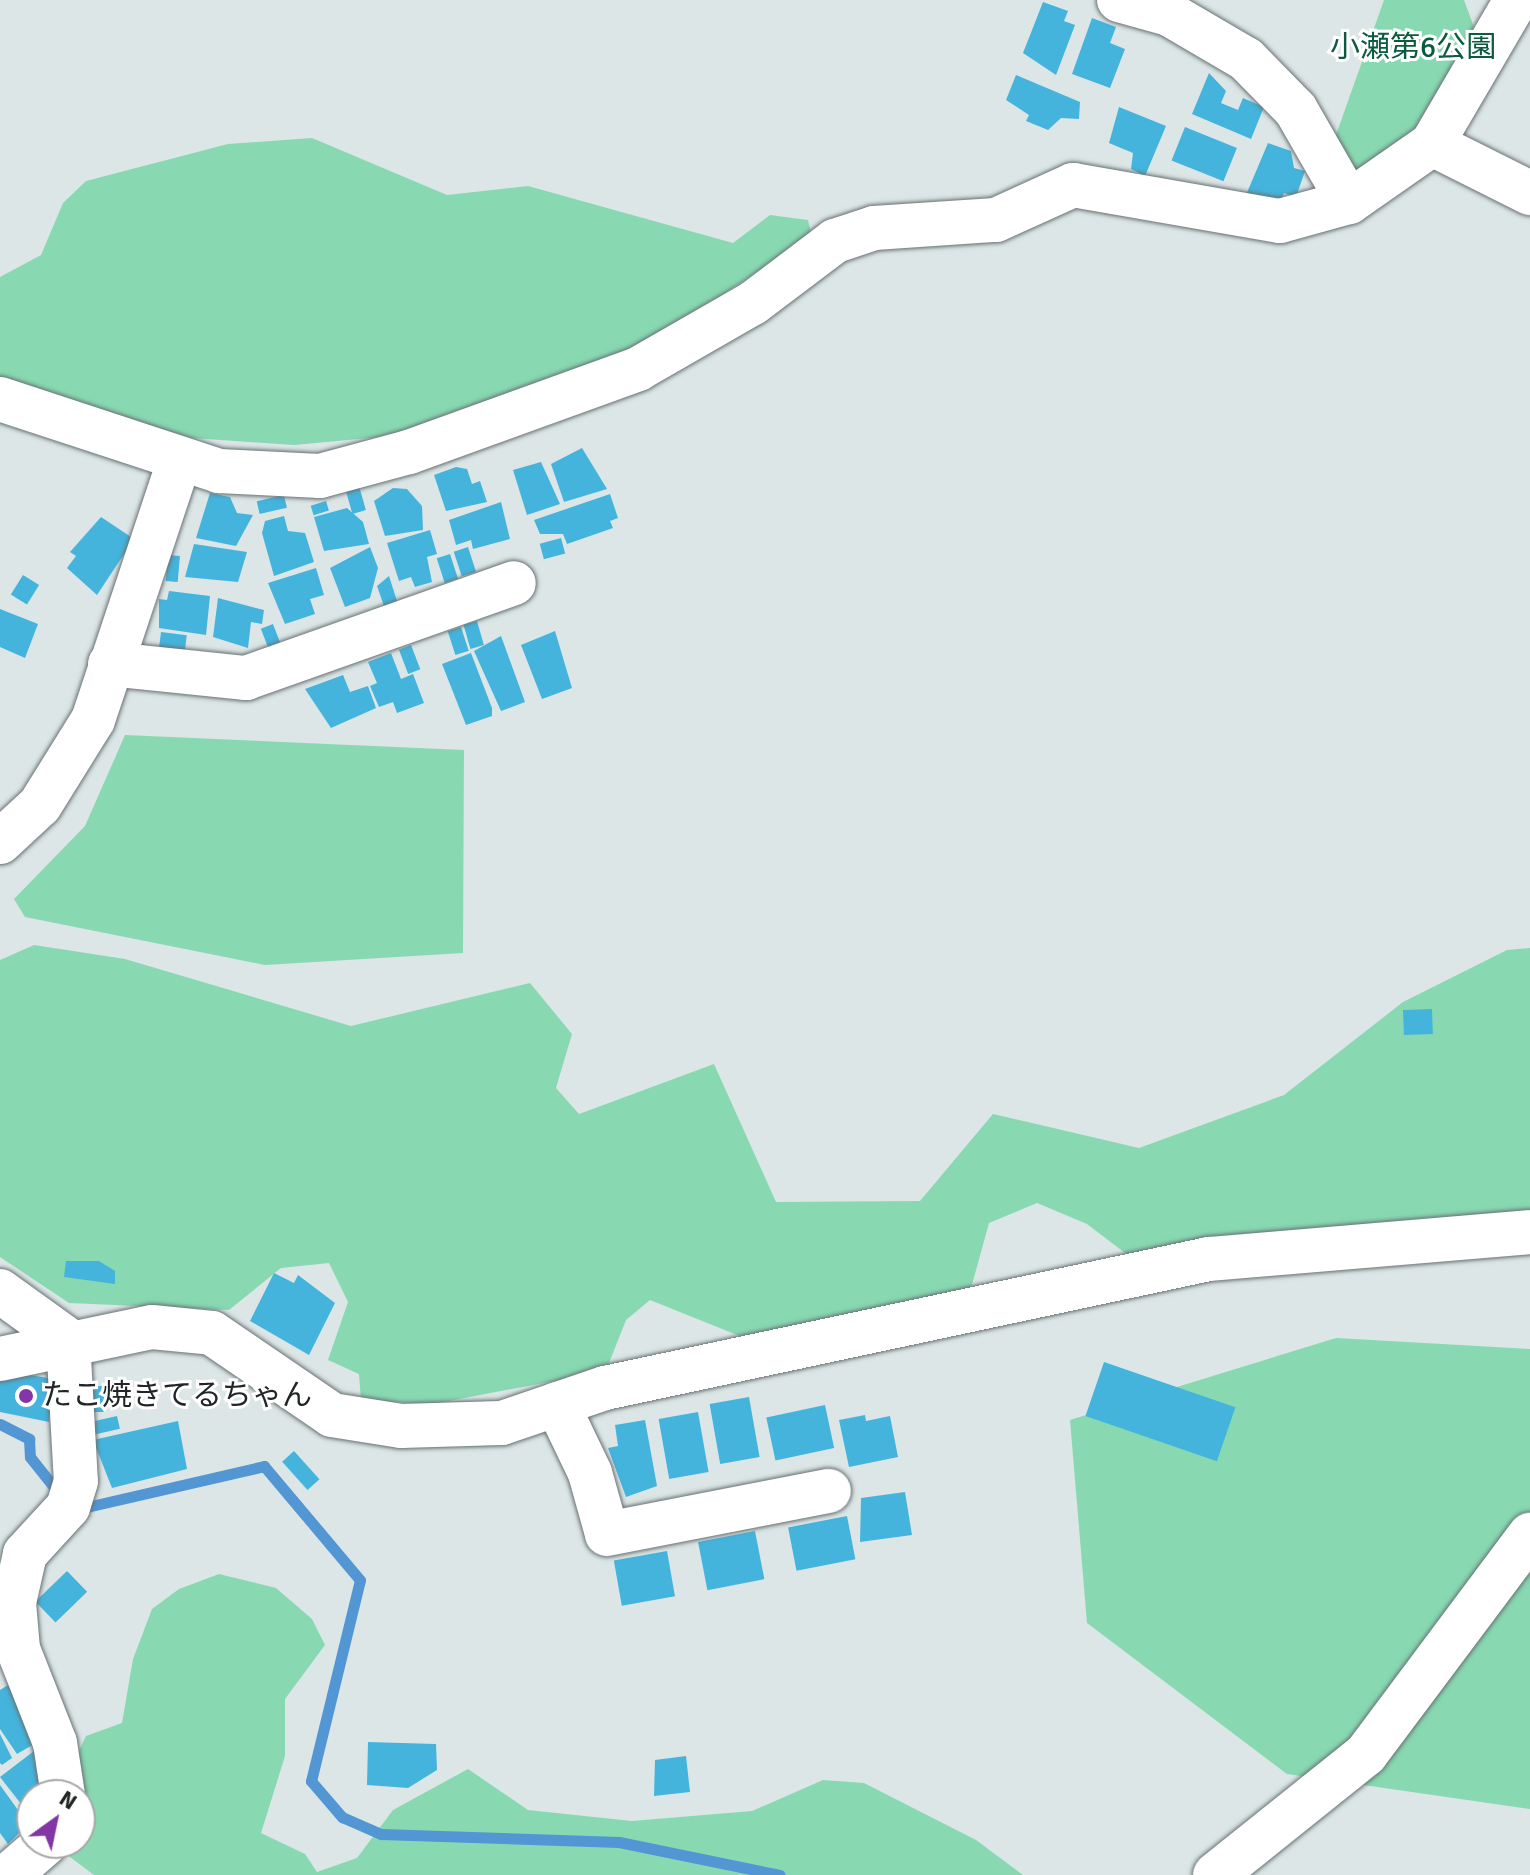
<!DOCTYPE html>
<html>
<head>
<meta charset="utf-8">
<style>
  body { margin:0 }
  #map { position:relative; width:1530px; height:1875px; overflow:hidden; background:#dce6e7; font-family:Signika,"Noto Sans JP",sans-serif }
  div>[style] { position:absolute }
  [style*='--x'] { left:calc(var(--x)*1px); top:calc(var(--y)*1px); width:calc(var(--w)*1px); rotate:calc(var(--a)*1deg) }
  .green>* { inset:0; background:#88d9b2 }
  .stream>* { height:11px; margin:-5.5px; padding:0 5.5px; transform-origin:5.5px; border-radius:5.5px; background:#5296d4 }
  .building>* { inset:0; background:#44b4dd; transform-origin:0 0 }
  .roads { filter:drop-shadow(0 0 2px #687172) drop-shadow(0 0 2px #687172) }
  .minor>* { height:44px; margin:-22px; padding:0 22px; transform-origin:22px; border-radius:22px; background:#fff }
  .dots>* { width:22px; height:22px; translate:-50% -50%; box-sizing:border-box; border:4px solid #fff; border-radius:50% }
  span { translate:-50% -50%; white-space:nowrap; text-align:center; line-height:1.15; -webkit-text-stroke:6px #fff; paint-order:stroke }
  .park-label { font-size:30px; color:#0b5c3f }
  .poi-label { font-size:30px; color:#222526 }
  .left { translate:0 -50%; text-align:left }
  .north { position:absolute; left:16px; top:1779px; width:80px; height:80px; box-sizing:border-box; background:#fff; border:2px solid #a7a8a8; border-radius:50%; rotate:33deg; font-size:22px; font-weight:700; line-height:32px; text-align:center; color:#222526 }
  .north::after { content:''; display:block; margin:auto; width:28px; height:36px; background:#8236a7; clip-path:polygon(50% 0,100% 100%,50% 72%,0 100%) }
</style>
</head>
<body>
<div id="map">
  <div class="green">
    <i style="clip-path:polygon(1384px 0,1464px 0,1474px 27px,1415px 138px,1366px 176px,1343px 170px,1332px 146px)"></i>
    <i style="clip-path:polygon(312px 138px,447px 195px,528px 186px,733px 243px,770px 215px,808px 220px,812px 237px,602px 372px,380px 437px,294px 445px,192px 438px,0 383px,0 277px,41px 255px,63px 203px,86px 181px,228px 144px)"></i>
    <i style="clip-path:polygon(125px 735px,464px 750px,463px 953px,265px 965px,25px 917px,14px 899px,85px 826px)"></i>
    <i style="clip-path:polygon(34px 945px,125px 959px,351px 1026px,530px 983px,572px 1034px,556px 1088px,579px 1114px,714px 1064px,776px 1202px,920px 1201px,993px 1114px,1139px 1148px,1284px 1095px,1403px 1002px,1507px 950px,1530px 948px,1530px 1214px,1129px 1256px,1087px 1224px,1037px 1203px,989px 1223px,970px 1292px,747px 1339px,650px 1300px,626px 1320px,609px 1363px,596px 1373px,433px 1404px,361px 1400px,359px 1374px,328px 1360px,348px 1302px,329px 1263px,281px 1268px,229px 1310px,69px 1303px,0 1257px,0 960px)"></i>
    <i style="clip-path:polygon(1336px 1338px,1530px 1349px,1530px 1809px,1287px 1774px,1087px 1623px,1070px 1420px)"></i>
    <i style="clip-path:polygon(219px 1574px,276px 1588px,312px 1619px,325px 1645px,285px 1699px,285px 1756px,261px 1833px,305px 1854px,317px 1872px,357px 1858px,393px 1810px,468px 1769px,528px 1810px,632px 1821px,752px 1811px,823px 1780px,864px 1783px,976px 1840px,1023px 1875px,94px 1875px,62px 1851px,80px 1843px,73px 1763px,86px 1736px,122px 1723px,133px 1659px,152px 1609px,179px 1589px)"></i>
  </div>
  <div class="stream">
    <i style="--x:0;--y:1424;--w:33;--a:27"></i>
    <i style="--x:29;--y:1439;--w:18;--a:87"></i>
    <i style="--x:30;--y:1457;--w:50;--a:51.5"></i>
    <i style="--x:78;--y:1509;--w:191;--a:-13"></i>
    <i style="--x:264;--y:1466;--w:149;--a:49.9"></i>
    <i style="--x:360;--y:1580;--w:207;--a:103.7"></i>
    <i style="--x:311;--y:1781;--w:48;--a:49.3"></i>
    <i style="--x:342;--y:1817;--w:43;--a:23.6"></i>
    <i style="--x:381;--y:1834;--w:238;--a:1.9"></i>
    <i style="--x:619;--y:1842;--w:164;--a:11.6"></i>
  </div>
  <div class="building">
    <i style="clip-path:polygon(1043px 2px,1068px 11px,1064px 21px,1075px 25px,1056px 75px,1023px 53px)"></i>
    <i style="clip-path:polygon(1092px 18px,1116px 27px,1110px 43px,1125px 49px,1110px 88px,1072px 74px)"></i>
    <i style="clip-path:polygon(1209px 73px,1226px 91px,1221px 103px,1238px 110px,1243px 98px,1264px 107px,1251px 139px,1192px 114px)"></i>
    <i style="clip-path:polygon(1016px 75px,1080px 102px,1079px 119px,1061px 118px,1048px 130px,1026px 121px,1029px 115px,1006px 100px)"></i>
    <i style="clip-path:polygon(1119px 107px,1166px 126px,1145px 176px,1131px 169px,1133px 153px,1109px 143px)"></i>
    <i style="left:1185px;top:127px;width:56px;height:36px;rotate:22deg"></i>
    <i style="clip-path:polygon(1268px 143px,1291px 151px,1294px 168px,1305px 171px,1296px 197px,1284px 193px,1280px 203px,1246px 195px)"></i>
    <i style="clip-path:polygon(582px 448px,607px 489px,564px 502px,551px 464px)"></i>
    <i style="clip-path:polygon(541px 462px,560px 504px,527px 515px,513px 470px)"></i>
    <i style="clip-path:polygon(456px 467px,467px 469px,472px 484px,480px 481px,487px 502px,446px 511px,434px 475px)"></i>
    <i style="left:359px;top:486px;width:25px;height:14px;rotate:74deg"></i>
    <i style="clip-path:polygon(393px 488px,407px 489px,422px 506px,423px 530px,385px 536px,374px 501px)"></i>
    <i style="clip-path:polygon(210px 493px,230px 497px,237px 513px,253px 515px,236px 546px,196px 538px)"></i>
    <i style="clip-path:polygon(610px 494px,618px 518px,610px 521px,613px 528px,567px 544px,563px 534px,540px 534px,534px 520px)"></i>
    <i style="left:284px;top:495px;width:13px;height:28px;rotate:77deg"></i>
    <i style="left:326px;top:501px;width:10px;height:16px;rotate:73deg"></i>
    <i style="clip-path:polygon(501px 502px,510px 539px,473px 549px,471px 540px,456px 545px,449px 520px)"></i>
    <i style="clip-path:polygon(347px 508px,363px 522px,369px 544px,324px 551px,314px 517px)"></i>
    <i style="clip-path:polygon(284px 516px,288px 531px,305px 533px,314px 562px,274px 576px,262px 533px,265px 521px)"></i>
    <i style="clip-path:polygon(101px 517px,134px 539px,97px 595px,67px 568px,76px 556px,70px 552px)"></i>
    <i style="clip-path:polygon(430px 530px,437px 554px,427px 557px,432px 582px,415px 587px,411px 577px,399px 581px,387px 543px)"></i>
    <i style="left:561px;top:538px;width:16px;height:22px;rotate:75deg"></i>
    <i style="clip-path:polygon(194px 544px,247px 552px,238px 582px,185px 577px)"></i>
    <i style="clip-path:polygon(370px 547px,378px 568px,370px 598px,345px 607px,330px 568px)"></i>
    <i style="left:468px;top:547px;width:26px;height:15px;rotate:72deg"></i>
    <i style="left:450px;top:554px;width:26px;height:14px;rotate:72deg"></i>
    <i style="left:168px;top:555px;width:12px;height:26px;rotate:5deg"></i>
    <i style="clip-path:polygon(316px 568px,324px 595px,310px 599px,315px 614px,285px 624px,268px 583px)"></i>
    <i style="left:23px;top:575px;width:19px;height:23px;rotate:32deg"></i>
    <i style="clip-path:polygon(389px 576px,397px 601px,385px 609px,377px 586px)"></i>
    <i style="clip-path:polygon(169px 591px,210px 596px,206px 635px,159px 628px,159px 599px,167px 600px)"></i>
    <i style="clip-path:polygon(218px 598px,264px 610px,262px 624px,251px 622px,248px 648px,213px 637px)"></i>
    <i style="clip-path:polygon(0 609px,38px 624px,25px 658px,0 647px)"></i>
    <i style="left:477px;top:621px;width:25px;height:14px;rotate:74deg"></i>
    <i style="left:273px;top:624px;width:26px;height:13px;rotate:69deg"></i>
    <i style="left:461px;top:627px;width:25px;height:14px;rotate:72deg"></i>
    <i style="clip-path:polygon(555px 631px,572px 688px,542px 699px,521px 645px)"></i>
    <i style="left:161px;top:632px;width:26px;height:18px;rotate:7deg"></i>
    <i style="clip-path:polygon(501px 636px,525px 702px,501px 711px,474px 651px)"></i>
    <i style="left:411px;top:645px;width:26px;height:13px;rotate:69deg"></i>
    <i style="clip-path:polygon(391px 653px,401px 679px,413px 674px,424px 703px,397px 713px,393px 702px,379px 707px,370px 686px,377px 683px,368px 662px)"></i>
    <i style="clip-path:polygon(471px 653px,492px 708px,492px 716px,466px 725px,442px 664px)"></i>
    <i style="clip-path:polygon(343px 675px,350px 692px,368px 686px,376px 708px,331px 728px,305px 689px)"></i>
    <i style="left:1432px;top:1009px;width:25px;height:29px;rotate:88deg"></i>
    <i style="clip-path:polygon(66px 1261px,99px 1261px,115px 1271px,115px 1284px,64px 1277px)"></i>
    <i style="clip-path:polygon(274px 1273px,294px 1283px,298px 1275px,335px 1303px,309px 1355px,250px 1321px)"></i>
    <i style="left:1104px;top:1362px;width:139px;height:57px;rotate:19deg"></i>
    <i style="clip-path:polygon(24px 1374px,54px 1379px,49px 1422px,0 1412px,0 1380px)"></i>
    <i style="left:91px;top:1386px;width:13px;height:26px"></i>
    <i style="left:749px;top:1397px;width:61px;height:40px;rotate:80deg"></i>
    <i style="left:825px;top:1405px;width:44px;height:60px;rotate:78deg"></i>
    <i style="left:698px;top:1412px;width:61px;height:40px;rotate:80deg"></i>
    <i style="clip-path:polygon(865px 1415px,866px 1421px,890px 1416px,898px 1457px,849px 1467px,839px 1420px)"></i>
    <i style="left:117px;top:1416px;width:13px;height:27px;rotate:77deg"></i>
    <i style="clip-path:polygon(645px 1420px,657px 1486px,626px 1497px,608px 1448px,618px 1446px,615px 1425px)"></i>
    <i style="clip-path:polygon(178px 1421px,187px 1469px,112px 1488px,93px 1440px)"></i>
    <i style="left:294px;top:1451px;width:38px;height:16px;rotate:48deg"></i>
    <i style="clip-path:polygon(905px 1492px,912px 1535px,860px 1542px,861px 1498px)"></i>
    <i style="left:847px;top:1516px;width:44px;height:60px;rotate:79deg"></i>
    <i style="left:755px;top:1531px;width:49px;height:58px;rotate:79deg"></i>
    <i style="left:667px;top:1551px;width:46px;height:54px;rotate:80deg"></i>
    <i style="left:67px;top:1571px;width:29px;height:44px;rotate:46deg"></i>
    <i style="clip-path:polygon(8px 1685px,32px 1721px,34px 1744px,17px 1754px,0 1729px,0 1690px)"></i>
    <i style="clip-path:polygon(0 1734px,12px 1758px,2px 1765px,0 1763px)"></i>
    <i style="clip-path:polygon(368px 1742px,436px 1744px,437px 1770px,408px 1788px,367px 1785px)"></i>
    <i style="clip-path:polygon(34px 1751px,46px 1767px,48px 1795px,32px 1795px,32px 1818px,0 1777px)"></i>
    <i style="clip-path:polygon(686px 1756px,690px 1792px,654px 1796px,655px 1760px)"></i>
    <i style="clip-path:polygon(0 1785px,28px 1824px,8px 1844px,0 1833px)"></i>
  </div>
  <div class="roads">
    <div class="minor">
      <i style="--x:1119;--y:0;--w:52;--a:15.6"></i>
      <i style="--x:1169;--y:14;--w:89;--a:30.3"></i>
      <i style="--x:1246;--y:59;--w:71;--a:45.6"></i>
      <i style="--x:1296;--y:110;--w:106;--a:60.1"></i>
      <i style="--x:1432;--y:144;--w:110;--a:26.6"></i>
      <i style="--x:0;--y:399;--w:231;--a:18.2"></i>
      <i style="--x:219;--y:471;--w:101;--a:2.8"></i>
      <i style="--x:320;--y:476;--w:92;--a:-15.1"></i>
      <i style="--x:409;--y:452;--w:244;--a:-19.9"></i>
      <i style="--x:638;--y:369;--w:133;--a:-29.9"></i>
      <i style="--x:753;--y:303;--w:103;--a:-37.1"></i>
      <i style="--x:835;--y:241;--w:41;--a:-18.4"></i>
      <i style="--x:874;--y:228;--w:122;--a:-3.8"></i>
      <i style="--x:996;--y:220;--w:85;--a:-24.4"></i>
      <i style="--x:1073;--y:185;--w:210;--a:9.9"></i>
      <i style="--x:1280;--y:221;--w:72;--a:-15.4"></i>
      <i style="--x:1349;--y:202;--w:101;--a:-34.9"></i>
      <i style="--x:1432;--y:144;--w:167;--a:-59.7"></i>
      <i style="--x:110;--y:664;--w:137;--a:5.9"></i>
      <i style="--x:246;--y:678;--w:284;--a:-19.5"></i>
      <i style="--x:0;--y:842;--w:54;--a:-42.8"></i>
      <i style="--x:40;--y:805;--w:100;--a:-58.1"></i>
      <i style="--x:93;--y:720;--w:275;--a:-71.6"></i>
      <i style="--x:0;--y:1291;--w:84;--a:35.8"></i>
      <i style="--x:68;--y:1340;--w:141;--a:86.8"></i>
      <i style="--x:76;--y:1481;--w:27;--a:107"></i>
      <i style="--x:68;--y:1507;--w:64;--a:132.5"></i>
      <i style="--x:25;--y:1554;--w:50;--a:102.7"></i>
      <i style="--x:14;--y:1603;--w:46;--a:85"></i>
      <i style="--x:18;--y:1649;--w:101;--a:68.5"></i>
      <i style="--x:55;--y:1743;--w:53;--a:81.3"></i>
      <i style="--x:0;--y:1359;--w:155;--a:-11.9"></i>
      <i style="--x:152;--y:1327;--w:60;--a:5.7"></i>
      <i style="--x:212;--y:1333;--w:145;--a:34.3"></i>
      <i style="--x:332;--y:1415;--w:70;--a:9.1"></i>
      <i style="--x:401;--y:1426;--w:101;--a:-1.7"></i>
      <i style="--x:502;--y:1423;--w:109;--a:-18.8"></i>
      <i style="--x:605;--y:1388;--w:618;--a:-12.06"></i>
      <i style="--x:1209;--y:1259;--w:322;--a:-4.8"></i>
      <i style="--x:557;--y:1404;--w:76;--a:64.4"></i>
      <i style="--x:590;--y:1473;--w:63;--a:74.4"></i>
      <i style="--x:607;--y:1534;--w:226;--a:-11"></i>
      <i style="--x:9;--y:1875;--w:49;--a:-40.9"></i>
      <i style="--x:1215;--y:1875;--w:193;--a:-38.7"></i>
      <i style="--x:1366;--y:1754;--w:274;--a:-53.2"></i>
    </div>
  </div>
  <div class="dots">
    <i style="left:26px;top:1396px;background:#8236a7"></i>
  </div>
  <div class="park-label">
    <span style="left:1413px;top:48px">小瀬第6公園</span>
  </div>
  <div class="poi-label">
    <span class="left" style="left:42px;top:1396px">たこ焼きてるちゃん</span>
  </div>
  <div class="north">N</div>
</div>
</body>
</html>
